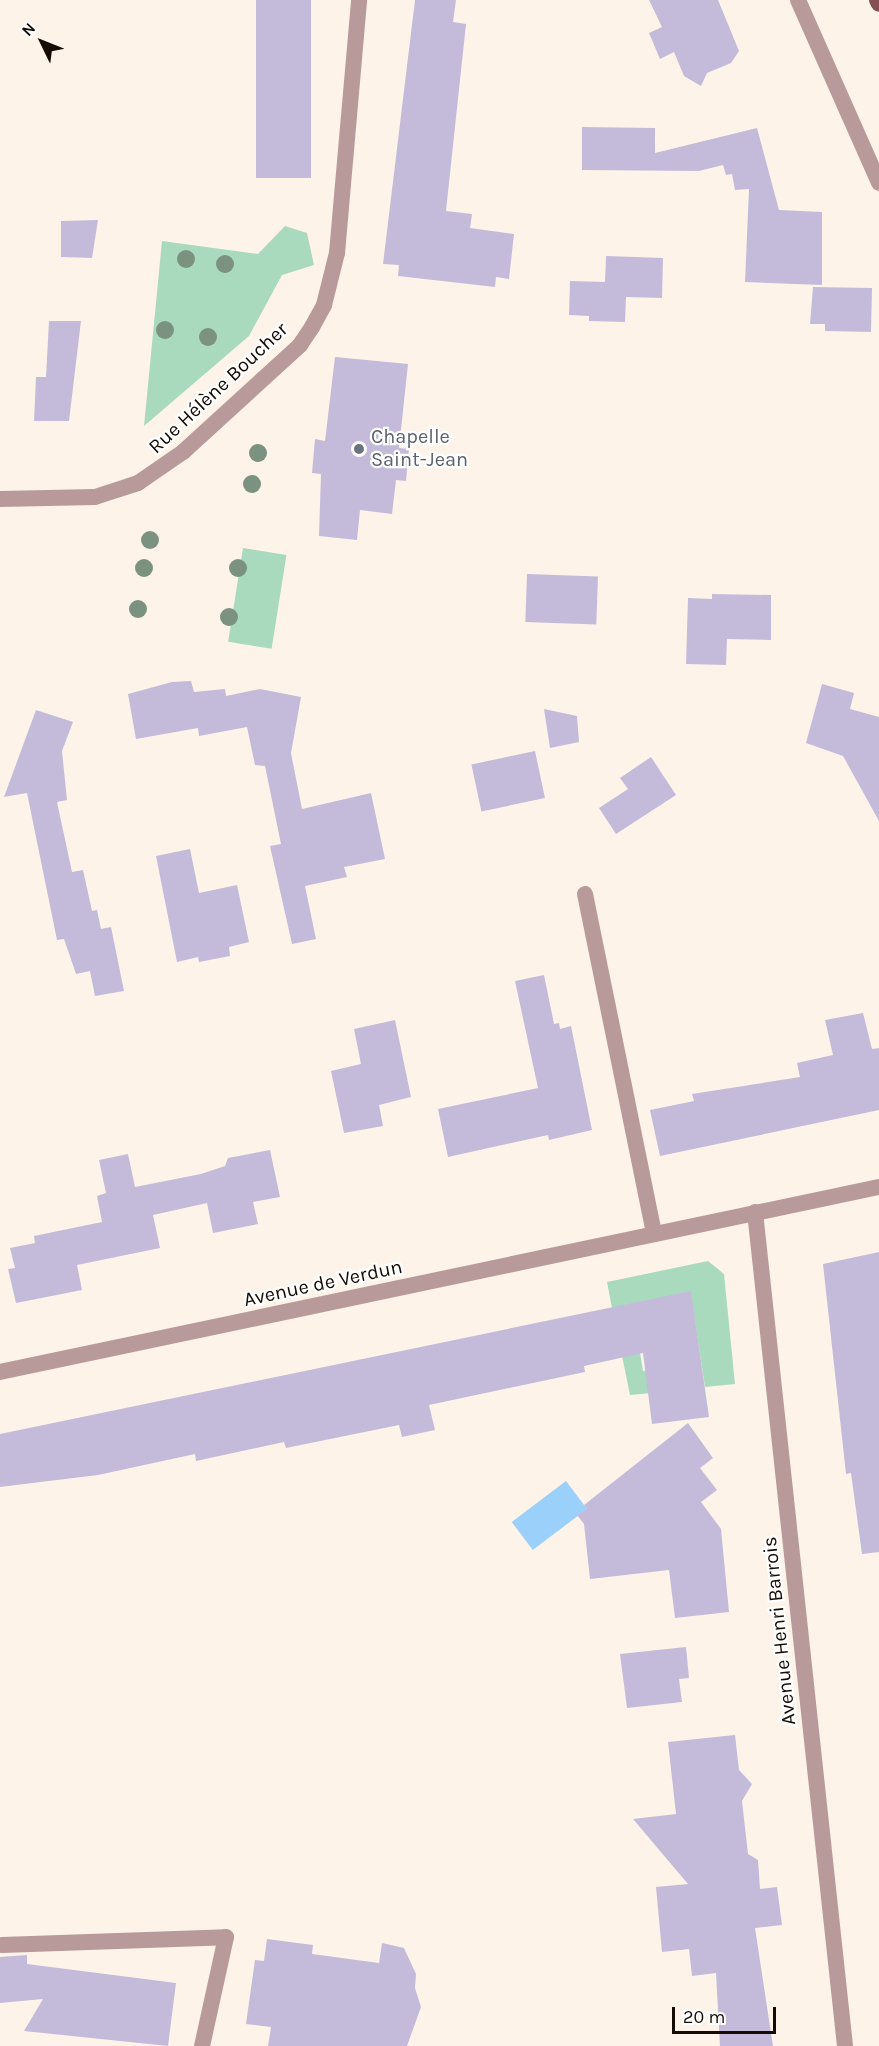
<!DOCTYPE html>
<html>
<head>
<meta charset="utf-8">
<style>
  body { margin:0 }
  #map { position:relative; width:879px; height:2046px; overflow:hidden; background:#fdf3e8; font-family:Karla,sans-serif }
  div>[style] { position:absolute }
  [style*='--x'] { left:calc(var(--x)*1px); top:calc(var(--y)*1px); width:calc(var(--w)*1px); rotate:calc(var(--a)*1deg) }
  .green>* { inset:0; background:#a9dabe; transform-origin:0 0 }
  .water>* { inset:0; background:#9bd0fa; transform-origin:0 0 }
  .building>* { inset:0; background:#c4bbdb; transform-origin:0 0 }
  .minor>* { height:16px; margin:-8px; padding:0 8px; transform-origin:8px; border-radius:8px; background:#b99a9b }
  .tertiary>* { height:16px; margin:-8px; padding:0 8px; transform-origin:8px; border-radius:8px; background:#b99a9b }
  .primary>* { height:16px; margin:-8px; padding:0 8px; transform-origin:8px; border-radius:8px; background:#835053 }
  .trees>* { width:18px; height:18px; margin:-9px; border-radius:50%; background:#7b9281 }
  .dots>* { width:16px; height:16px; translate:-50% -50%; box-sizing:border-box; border:3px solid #fff; border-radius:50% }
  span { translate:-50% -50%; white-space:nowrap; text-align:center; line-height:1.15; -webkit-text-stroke:4.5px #fff; paint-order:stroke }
  .street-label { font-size:20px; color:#140c04 }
  .worship-label { font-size:20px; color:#5b616d }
  .left { translate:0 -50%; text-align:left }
  .north { position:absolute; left:12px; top:12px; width:60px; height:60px; -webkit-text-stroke:4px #fff; paint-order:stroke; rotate:313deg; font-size:16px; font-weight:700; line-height:24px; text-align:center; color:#140c04 }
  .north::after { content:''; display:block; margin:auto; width:21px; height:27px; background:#140c04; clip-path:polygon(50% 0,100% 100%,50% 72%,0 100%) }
  .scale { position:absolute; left:672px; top:2007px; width:104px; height:27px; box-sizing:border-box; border:3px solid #140c04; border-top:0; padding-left:8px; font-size:18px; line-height:21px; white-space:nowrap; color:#140c04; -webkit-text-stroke:4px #fff; paint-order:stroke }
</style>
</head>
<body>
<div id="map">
  <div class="green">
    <i style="clip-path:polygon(285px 226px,307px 233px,314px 265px,282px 275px,249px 336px,144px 426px,162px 241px,258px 254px)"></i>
    <i style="left:243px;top:548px;width:44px;height:95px;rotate:9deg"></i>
    <i style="clip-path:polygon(708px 1261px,724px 1274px,735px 1384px,705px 1387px,691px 1295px,612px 1308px,607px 1282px)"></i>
    <i style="clip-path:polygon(639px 1347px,643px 1371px,658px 1369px,661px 1392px,630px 1395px,621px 1351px)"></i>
  </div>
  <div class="water">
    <i style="left:566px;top:1481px;width:35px;height:68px;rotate:53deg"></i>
  </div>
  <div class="building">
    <i style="left:256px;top:0;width:55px;height:178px"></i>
    <i style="clip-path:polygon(415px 0,456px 0,453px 22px,466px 24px,446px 211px,472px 214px,470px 228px,514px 234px,509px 279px,496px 277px,495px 287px,398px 276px,399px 265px,383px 264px)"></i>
    <i style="clip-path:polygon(649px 0,718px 0,739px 51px,731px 63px,707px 73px,701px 86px,684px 76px,674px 52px,660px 59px,649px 33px,662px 27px)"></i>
    <i style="clip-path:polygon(582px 127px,655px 128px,655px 153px,757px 128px,779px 210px,822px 212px,822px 285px,745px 282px,749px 189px,735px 190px,732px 174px,726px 175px,723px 165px,699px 171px,582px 170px)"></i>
    <i style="clip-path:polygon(98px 220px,92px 258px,61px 257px,61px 221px)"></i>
    <i style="clip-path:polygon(606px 256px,663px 258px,662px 298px,626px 297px,625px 322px,589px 321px,589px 316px,569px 315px,570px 281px,605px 282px)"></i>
    <i style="clip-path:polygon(813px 287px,872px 288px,871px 332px,825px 331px,825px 324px,810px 324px)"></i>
    <i style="clip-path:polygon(49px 321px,81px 321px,69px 421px,34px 421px,36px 377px,46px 377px)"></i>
    <i style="clip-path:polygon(335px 357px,408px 364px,399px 448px,409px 449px,406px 481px,396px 480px,392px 514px,360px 510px,357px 540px,319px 536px,321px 474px,312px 473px,315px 439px,325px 441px)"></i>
    <i style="left:527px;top:574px;width:71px;height:48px;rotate:2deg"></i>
    <i style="clip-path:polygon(712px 594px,771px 595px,771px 640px,727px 639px,726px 665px,686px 664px,688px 598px,712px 599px)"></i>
    <i style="clip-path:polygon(191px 681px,194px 692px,225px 689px,226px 696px,260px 689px,301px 697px,291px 753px,302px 809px,371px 793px,385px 859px,344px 867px,347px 877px,305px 886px,316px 939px,292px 944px,270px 846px,281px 844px,265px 766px,255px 765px,247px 727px,199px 736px,198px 728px,136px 739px,128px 694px,172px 682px)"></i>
    <i style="clip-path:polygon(822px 684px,854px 693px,850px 709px,879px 717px,879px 821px,843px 756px,806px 743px)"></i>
    <i style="clip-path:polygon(544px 709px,577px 716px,579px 742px,550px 748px)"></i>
    <i style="clip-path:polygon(36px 710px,73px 722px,62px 751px,67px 800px,57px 802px,72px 872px,83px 870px,92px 911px,97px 910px,101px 929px,111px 927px,124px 991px,95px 996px,90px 971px,76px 974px,64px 939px,57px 940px,27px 793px,4px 797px)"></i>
    <i style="left:535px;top:751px;width:48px;height:65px;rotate:78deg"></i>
    <i style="clip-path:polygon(651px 757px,676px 795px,616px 834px,599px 808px,628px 789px,620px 778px)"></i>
    <i style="clip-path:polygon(190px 849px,199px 893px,237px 885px,249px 942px,229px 947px,230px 956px,199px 962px,198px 957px,177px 962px,156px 856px)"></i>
    <i style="clip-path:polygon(544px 975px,554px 1024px,559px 1023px,560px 1029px,571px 1026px,592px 1130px,549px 1140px,548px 1135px,448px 1157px,438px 1109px,538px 1088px,515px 981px)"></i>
    <i style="clip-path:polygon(863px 1013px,872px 1049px,879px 1048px,879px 1110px,660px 1156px,650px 1110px,694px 1101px,692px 1094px,800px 1077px,797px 1063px,833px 1055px,825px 1020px)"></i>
    <i style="clip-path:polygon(395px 1020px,411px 1097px,379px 1105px,383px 1126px,344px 1133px,331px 1071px,361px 1064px,354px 1029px)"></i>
    <i style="clip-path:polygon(270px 1150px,280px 1197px,253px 1202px,258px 1224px,213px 1233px,207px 1203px,153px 1215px,160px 1248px,77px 1265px,82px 1290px,16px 1303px,8px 1269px,15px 1268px,10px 1248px,35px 1243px,34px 1236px,102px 1222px,97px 1196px,106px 1193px,99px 1160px,128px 1154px,135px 1187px,201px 1174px,225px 1166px,228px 1158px)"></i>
    <i style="clip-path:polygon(879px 1252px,879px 1552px,862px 1554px,851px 1473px,846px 1474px,823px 1264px)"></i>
    <i style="clip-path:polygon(691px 1291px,709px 1417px,652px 1424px,643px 1353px,584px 1366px,585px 1372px,429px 1405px,435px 1430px,402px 1437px,399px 1425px,286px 1448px,284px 1442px,196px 1461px,195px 1454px,98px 1475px,0 1487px,0 1434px)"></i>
    <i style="clip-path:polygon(688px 1423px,713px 1458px,700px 1468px,717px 1490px,701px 1502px,721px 1529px,729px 1612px,675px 1618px,669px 1570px,590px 1579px,584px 1524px,577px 1515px,587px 1509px,584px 1505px)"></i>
    <i style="clip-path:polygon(686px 1647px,689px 1678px,679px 1679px,682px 1702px,627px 1708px,620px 1654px)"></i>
    <i style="clip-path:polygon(735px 1735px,739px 1770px,752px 1784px,742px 1801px,748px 1854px,758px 1860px,760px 1889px,777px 1887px,782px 1925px,755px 1928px,773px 2046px,720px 2046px,716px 1973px,692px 1976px,689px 1949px,662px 1952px,656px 1887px,688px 1884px,633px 1819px,676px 1814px,668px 1742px)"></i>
    <i style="clip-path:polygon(267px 1939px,313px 1945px,312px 1954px,379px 1963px,382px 1943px,404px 1948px,416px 1974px,415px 1988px,421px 2007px,407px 2046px,268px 2046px,271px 2027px,246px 2024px,255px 1960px,264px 1961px)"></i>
    <i style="clip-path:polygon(27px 1955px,27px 1964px,176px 1983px,168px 2046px,24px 2031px,43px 1999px,0 2003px,0 1957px)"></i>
  </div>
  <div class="minor">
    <i style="--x:0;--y:499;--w:95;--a:-1.2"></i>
    <i style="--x:95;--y:497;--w:45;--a:-18"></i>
    <i style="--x:138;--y:483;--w:55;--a:-34.6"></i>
    <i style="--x:183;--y:452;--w:159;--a:-42.4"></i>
    <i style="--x:300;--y:345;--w:22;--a:-56"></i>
    <i style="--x:312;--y:327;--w:25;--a:-61"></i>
    <i style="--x:324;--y:305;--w:54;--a:-76"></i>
    <i style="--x:337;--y:253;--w:254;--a:-85"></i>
    <i style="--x:585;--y:894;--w:347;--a:78.5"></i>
    <i style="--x:755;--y:1212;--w:839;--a:83.84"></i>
    <i style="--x:0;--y:1372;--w:898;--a:-11.89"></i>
    <i style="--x:2;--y:1945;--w:224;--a:-2"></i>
    <i style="--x:226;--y:1937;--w:112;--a:102.4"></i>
  </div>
  <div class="tertiary">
    <i style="--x:798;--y:0;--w:200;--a:66.1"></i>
  </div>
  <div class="primary">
    <i style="--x:877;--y:0;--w:4;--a:63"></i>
  </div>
  <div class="trees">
    <i style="left:186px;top:259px"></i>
    <i style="left:225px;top:264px"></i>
    <i style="left:165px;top:330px"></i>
    <i style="left:208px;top:337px"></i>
    <i style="left:258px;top:453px"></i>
    <i style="left:252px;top:484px"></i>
    <i style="left:150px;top:540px"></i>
    <i style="left:144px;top:568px"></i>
    <i style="left:238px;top:568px"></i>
    <i style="left:138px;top:609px"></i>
    <i style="left:229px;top:617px"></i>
  </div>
  <div class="dots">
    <i style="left:359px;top:449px;background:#6b7280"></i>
  </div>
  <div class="street-label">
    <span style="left:218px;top:388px;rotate:-43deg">Rue Hélène Boucher</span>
    <span style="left:323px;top:1283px;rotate:-12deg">Avenue de Verdun</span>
    <span style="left:779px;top:1631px;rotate:-96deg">Avenue Henri Barrois</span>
  </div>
  <div class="worship-label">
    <span class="left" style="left:371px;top:448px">Chapelle<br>Saint-Jean</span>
  </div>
  <div class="north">N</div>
  <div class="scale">20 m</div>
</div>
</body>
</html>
